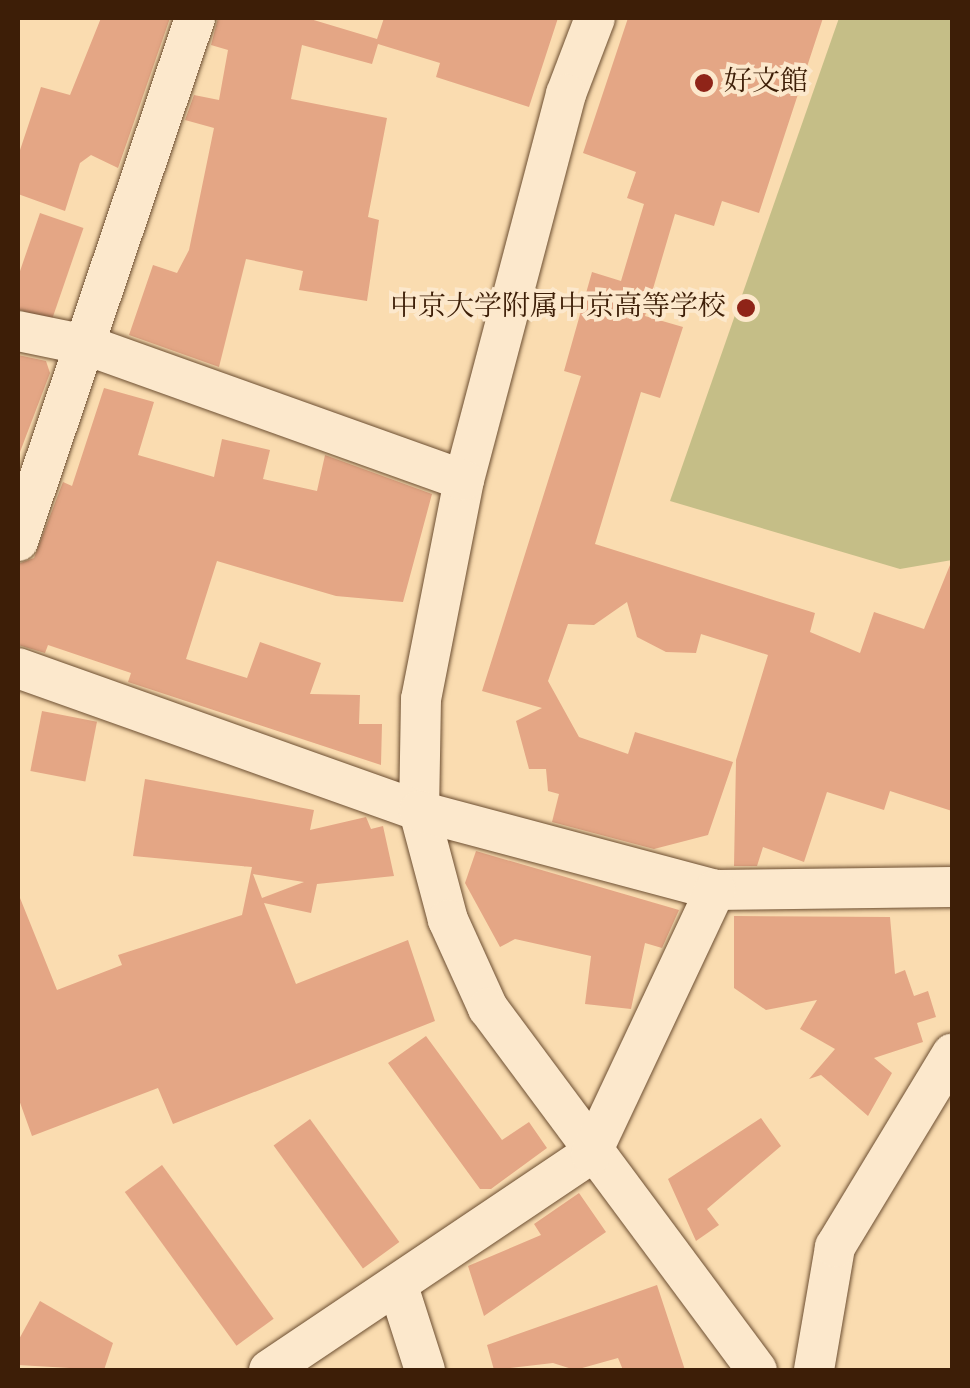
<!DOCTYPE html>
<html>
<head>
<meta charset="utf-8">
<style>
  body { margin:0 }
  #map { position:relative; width:970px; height:1388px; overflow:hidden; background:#fadcb0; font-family:"IM FELL English","Noto Serif JP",serif }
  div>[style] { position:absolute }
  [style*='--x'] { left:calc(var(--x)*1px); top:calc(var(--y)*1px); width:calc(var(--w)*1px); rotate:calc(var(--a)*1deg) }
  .green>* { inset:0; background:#c5be87 }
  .building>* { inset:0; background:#e4a685; transform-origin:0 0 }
  .roads { filter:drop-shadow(0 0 2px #6c4e31) drop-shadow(0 0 2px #6c4e31) }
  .minor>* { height:40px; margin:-20px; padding:0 20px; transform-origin:20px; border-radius:20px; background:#fce8cc }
  .dots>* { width:28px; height:28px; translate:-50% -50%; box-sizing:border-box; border:5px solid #fce8cc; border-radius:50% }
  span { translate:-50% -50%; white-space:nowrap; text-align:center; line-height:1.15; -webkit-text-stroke:8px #fce8cc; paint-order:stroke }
  .poi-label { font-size:28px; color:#3d1e07 }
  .left { translate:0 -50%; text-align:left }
  .right { translate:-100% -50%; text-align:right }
  .frame { position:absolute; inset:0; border:20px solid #3d1e07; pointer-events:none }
</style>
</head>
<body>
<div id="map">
  <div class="green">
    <i style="clip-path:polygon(839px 18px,952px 18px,952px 560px,900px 569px,670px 501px)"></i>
  </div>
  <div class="building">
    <i style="clip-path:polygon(101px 18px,170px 18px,118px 168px,91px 155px,80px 163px,65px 211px,18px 194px,18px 156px,41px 87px,70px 95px)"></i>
    <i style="clip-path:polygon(218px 18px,307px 18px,377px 39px,384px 18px,558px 18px,529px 107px,436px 77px,440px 63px,378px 44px,372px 64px,302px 45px,291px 99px,387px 118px,368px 217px,379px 220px,367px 301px,299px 290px,303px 271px,246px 259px,219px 367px,129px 335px,153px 265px,177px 273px,189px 250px,214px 128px,185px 120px,194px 95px,219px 100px,228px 50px,211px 45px)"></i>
    <i style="clip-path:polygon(628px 18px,823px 18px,759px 213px,722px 201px,714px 226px,675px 214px,645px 316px,683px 327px,660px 398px,641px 392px,595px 544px,815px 613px,810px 632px,860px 653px,874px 612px,924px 629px,952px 560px,952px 811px,890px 791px,884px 810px,827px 792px,804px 862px,763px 847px,757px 866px,734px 866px,736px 760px,768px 655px,701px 634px,696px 653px,666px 652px,637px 637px,627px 602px,594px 625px,568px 624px,548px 681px,579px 737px,628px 754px,635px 732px,733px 762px,708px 835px,654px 849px,552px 822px,559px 794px,548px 791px,546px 769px,529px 769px,516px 721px,542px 708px,482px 691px,581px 376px,564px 371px,592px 272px,621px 281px,644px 204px,627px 198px,636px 172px,583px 153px)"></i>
    <i style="left:40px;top:213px;width:46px;height:98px;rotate:19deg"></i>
    <i style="clip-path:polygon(18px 355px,46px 361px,50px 373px,20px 452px)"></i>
    <i style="clip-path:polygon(104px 388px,154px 402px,138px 455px,214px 477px,222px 439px,270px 450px,263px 479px,317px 491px,325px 455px,432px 494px,403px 602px,336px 596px,217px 561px,186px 659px,247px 678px,260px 642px,321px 663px,310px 694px,360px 695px,359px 724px,382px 724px,381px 765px,128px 682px,131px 673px,48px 645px,45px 653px,18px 645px,18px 564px,34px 558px,63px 482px,72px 486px)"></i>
    <i style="left:42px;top:711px;width:56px;height:61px;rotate:11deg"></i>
    <i style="clip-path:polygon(evenodd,145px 779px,314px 810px,310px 830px,366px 817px,371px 829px,383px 826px,394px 876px,317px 884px,311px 913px,264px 903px,296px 984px,408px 940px,435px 1021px,173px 1124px,158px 1088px,32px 1136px,18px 1097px,18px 893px,57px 990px,122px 965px,118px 955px,242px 915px,252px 867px,133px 856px,145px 779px,253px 874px,304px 882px,262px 898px,253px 874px)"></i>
    <i style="clip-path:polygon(476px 851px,679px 910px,662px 948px,645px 943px,631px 1009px,585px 1004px,591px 956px,515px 939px,500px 947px,465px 883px)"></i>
    <i style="clip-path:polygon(734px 916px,890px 917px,895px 974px,905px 970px,914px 996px,928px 991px,936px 1017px,917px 1023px,923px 1042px,874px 1058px,892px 1073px,868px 1116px,821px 1075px,809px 1079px,835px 1049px,800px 1029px,817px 1000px,766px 1010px,734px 988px)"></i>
    <i style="clip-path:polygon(426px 1036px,502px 1140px,529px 1122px,547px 1148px,491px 1189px,480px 1189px,388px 1063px)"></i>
    <i style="clip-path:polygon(761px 1118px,781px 1146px,707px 1209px,719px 1225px,696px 1241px,668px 1179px)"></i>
    <i style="left:310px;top:1119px;width:152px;height:45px;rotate:54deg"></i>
    <i style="left:162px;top:1165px;width:190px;height:46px;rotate:54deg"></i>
    <i style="clip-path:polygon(579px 1193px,606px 1232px,484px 1316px,468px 1266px,541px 1235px,534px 1224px)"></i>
    <i style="clip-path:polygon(657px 1285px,685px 1370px,623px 1370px,618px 1358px,575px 1370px,553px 1363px,494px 1370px,487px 1345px)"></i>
    <i style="clip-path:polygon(40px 1301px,113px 1343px,104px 1370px,18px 1365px,18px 1341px)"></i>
  </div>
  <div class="roads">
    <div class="minor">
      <i style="--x:595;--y:18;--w:81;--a:110.9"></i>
      <i style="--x:566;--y:94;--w:399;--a:104.8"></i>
      <i style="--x:464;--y:480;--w:223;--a:101.1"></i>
      <i style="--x:421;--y:699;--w:112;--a:91"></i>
      <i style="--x:419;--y:811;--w:113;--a:75.1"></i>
      <i style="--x:448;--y:920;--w:97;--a:65.6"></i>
      <i style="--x:488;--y:1008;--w:451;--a:53.4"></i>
      <i style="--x:18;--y:331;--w:69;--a:11.6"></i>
      <i style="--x:86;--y:345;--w:401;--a:19.7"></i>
      <i style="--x:18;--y:541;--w:552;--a:-71.3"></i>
      <i style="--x:18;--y:668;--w:426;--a:19.6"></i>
      <i style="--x:419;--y:811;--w:306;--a:14.9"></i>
      <i style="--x:715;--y:890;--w:237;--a:-0.7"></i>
      <i style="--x:398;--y:1286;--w:88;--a:72.2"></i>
      <i style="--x:269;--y:1370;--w:388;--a:-33.9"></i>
      <i style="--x:591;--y:1154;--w:292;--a:-64.8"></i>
      <i style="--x:814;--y:1370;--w:125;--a:-80.3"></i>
      <i style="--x:835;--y:1247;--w:226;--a:-58.8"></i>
    </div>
  </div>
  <div class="dots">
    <i style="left:704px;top:83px;background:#8f2418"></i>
    <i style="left:746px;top:308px;background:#8f2418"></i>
  </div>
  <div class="poi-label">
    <span class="left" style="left:724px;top:83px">好文館</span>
    <span class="right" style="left:726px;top:308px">中京大学附属中京高等学校</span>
  </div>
  <div class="frame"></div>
</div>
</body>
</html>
